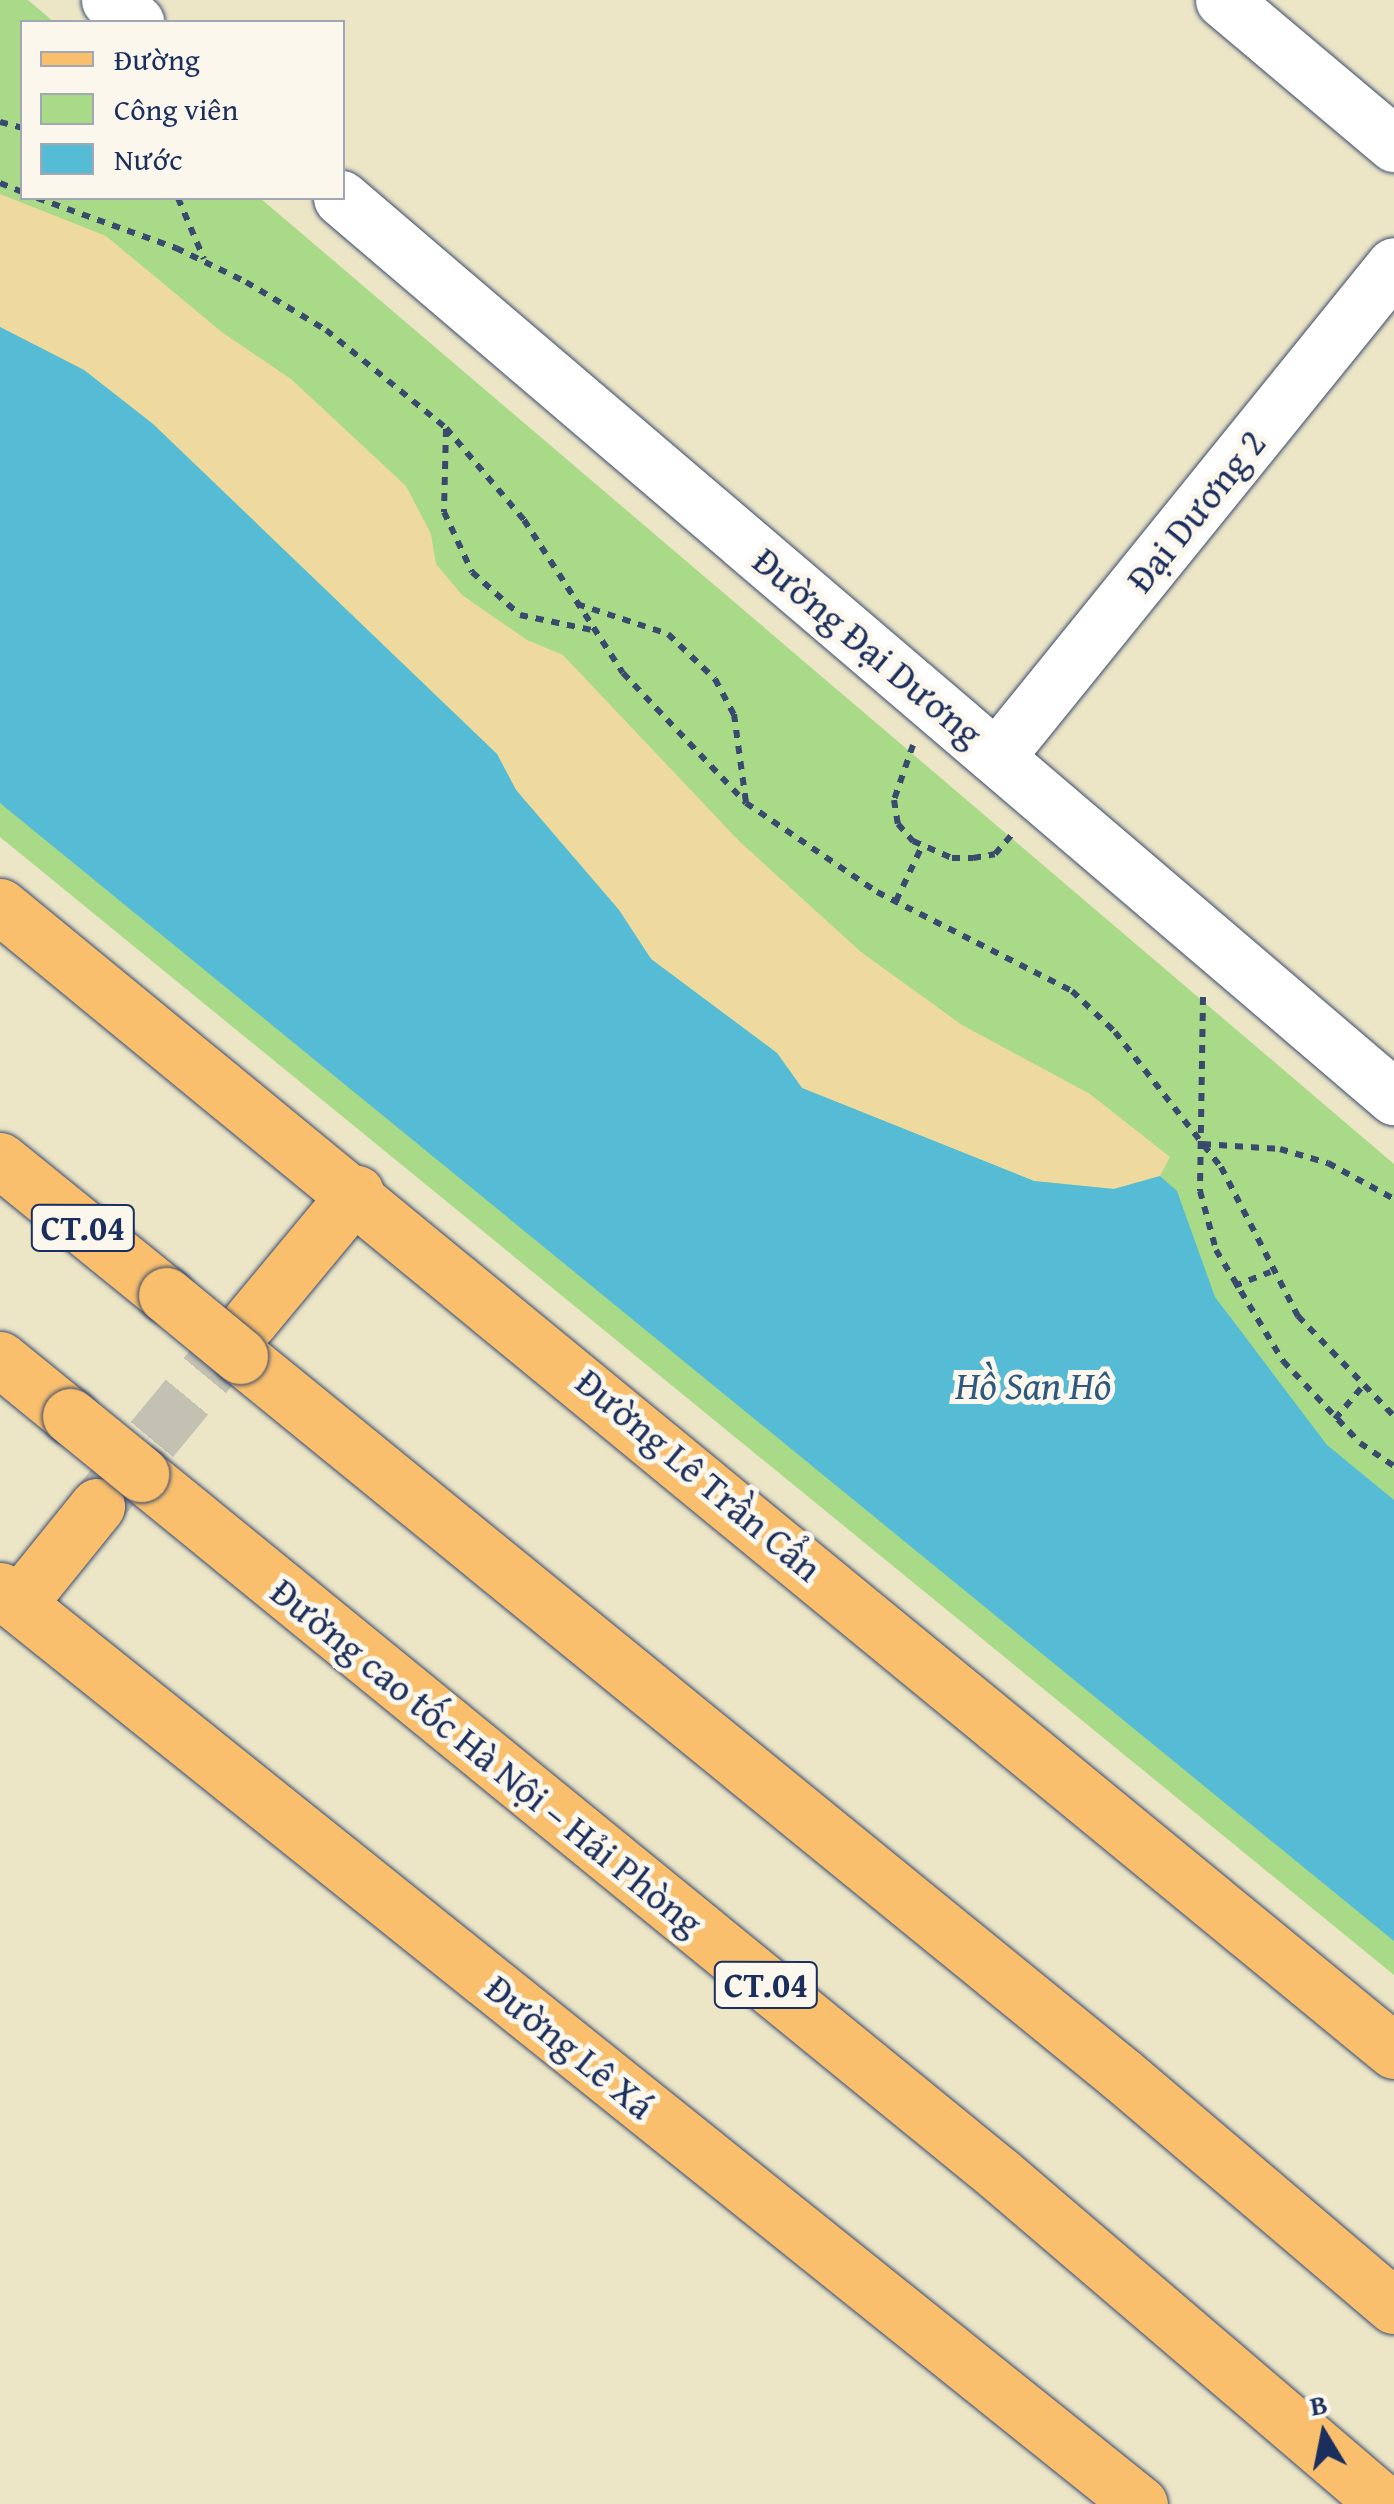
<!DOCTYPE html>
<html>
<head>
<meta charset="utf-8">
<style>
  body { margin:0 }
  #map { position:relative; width:1394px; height:2504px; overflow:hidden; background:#ece6c7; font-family:"Gentium Book Plus",serif }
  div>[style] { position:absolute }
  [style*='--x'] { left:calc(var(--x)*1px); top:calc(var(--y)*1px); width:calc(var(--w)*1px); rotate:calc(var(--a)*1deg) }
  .green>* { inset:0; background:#a9da88 }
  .sand>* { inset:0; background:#eeda9e }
  .water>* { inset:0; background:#56bbd4 }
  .major-tunnel>* { height:55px; margin-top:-27.5px; transform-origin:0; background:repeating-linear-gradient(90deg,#c2c1b2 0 55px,transparent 0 83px) }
  .path>* { height:6px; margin-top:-3px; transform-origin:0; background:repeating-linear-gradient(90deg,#3a4a6e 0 8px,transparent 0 16px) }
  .roads { filter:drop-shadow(0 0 2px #3a4a6e) drop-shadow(0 0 2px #3a4a6e) }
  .minor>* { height:55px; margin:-27.5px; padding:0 27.5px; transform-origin:27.5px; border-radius:27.5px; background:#fff }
  .major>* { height:55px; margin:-27.5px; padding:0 27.5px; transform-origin:27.5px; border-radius:27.5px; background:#f9bf6d }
  .highway>* { height:55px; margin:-27.5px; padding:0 27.5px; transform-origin:27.5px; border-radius:27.5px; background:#f9bf6d }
  .bridges { filter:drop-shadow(0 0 2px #3a4a6e) drop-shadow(0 0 2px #3a4a6e) }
  .highway-bridge>* { height:55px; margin:-27.5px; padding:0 27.5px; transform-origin:27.5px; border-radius:27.5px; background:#f9bf6d }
  span { translate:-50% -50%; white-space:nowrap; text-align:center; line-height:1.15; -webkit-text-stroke:10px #fbf7ec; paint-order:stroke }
  .shield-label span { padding:2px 8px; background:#fbf7ec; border:2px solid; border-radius:8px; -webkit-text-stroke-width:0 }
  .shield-label { font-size:35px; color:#1b2f5e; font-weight:700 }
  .street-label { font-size:38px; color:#1b2f5e }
  .water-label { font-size:40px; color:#2d5981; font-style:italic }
  .legend { position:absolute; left:20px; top:20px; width:325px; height:180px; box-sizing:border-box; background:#fbf7ec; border:2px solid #a1a7b3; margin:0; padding:12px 18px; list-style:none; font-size:30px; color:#1b2f5e }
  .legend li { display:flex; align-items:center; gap:20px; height:50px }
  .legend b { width:50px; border:2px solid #a1a7b3 }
  .north { position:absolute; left:1274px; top:2384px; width:100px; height:100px; -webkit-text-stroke:8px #fbf7ec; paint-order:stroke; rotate:350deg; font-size:28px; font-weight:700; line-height:40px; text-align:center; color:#1b2f5e }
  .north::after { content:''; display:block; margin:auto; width:35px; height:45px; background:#1b2f5e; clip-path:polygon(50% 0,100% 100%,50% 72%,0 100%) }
</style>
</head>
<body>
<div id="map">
  <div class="green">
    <i style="clip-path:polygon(0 0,28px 0,54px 22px,22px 22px,22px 198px,260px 198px,1394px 1164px,1394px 1975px,0 837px)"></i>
  </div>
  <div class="sand">
    <i style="clip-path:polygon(0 194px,106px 236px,223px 333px,291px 379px,406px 486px,431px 534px,436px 564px,462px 595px,527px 640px,563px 655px,739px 841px,861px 952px,962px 1025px,1090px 1094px,1170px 1157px,1160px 1176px,1114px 1189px,1034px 1181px,802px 1088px,777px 1053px,651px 959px,619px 910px,516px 790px,497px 754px,153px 424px,84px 370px,0 327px)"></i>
  </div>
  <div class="water">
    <i style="clip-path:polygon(0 327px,84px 370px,153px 424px,497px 754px,516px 790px,619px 910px,651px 959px,777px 1053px,802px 1088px,1034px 1181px,1114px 1189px,1160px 1176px,1177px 1191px,1215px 1297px,1327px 1445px,1394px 1500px,1394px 1941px,0 803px)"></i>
  </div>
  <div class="major-tunnel">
    <i style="--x:99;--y:1503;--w:235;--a:-50.4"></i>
  </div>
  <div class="path">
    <i style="--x:0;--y:122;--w:23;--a:15"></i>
    <i style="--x:0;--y:183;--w:24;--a:22"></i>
    <i style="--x:37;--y:198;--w:148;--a:19.8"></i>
    <i style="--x:176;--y:248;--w:78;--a:25.9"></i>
    <i style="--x:246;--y:282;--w:93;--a:31"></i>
    <i style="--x:326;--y:330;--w:155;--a:39.2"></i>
    <i style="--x:446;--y:428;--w:121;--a:49.7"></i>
    <i style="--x:524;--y:520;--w:182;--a:57.1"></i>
    <i style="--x:623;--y:673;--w:179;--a:46.6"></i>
    <i style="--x:746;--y:803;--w:158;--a:34.2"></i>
    <i style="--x:877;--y:892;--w:219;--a:26.9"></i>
    <i style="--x:1072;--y:991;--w:59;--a:43.6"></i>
    <i style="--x:1115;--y:1032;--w:172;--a:51.9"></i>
    <i style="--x:1221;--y:1167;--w:168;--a:62.7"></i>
    <i style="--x:1298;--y:1316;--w:139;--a:46.2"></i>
    <i style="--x:178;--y:198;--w:66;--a:66.9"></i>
    <i style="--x:446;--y:429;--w:83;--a:91.4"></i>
    <i style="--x:444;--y:512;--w:66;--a:65"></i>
    <i style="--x:472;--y:572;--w:64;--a:41.9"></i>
    <i style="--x:520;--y:615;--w:74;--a:11.8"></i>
    <i style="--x:577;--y:604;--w:96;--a:18.2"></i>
    <i style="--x:668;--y:634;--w:65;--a:43.8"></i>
    <i style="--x:715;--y:679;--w:40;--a:62"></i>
    <i style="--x:734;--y:714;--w:90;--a:82.3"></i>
    <i style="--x:913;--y:745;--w:58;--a:109.1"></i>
    <i style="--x:894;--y:800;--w:24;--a:81"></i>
    <i style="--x:898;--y:824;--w:23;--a:49"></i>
    <i style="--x:913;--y:841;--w:43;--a:23.6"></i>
    <i style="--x:952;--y:858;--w:21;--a:0"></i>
    <i style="--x:973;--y:858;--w:22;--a:-10"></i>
    <i style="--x:995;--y:854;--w:30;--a:-49"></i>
    <i style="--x:896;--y:901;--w:61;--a:-64.7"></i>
    <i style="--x:1203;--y:997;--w:194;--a:90.9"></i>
    <i style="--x:1200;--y:1191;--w:61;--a:74.8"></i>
    <i style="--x:1216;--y:1250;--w:130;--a:58.9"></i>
    <i style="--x:1283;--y:1361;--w:112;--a:46.8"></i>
    <i style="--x:1360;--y:1443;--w:41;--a:34.1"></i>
    <i style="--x:1203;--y:1144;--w:77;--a:3.7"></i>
    <i style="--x:1280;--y:1149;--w:50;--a:16.3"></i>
    <i style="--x:1328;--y:1163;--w:75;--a:28.6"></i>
    <i style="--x:1234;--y:1286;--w:39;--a:-21"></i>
    <i style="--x:1335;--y:1419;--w:42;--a:-49.8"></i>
  </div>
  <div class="roads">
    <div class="minor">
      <i style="--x:109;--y:0;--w:35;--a:39"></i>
      <i style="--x:1223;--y:0;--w:224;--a:40.1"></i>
      <i style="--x:341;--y:198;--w:1385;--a:40.49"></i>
      <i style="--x:997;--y:756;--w:631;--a:-51.04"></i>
    </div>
    <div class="major">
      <i style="--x:0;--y:906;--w:1804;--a:39.4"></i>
      <i style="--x:249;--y:1322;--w:168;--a:-50.3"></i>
      <i style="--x:0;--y:1590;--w:1461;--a:38.72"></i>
      <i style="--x:18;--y:1604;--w:126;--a:-51.1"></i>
    </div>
    <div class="highway">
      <i style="--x:0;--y:1160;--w:214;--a:39.1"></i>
      <i style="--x:240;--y:1356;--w:1137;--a:39.18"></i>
      <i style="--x:1121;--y:2074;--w:358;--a:40.4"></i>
      <i style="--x:0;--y:1359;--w:90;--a:39.2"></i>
      <i style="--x:141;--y:1474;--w:1107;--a:39.21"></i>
      <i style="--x:999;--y:2174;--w:508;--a:40.53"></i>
    </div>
  </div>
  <div class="bridges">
    <div class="highway-bridge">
      <i style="--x:166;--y:1295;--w:96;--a:39.5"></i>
      <i style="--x:70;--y:1416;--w:92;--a:39.2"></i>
    </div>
  </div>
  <div class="shield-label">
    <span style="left:83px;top:1228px">CT.04</span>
    <span style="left:766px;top:1985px">CT.04</span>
  </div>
  <div class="street-label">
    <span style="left:1196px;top:511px;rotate:-51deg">Đại Dương 2</span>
    <span style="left:868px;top:647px;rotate:40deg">Đường Đại Dương</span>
    <span style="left:699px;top:1475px;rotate:40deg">Đường Lê Trần Cẩn</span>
    <span style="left:487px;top:1757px;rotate:39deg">Đường cao tốc Hà Nội – Hải Phòng</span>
    <span style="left:570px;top:2047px;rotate:39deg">Đường Lê Xá</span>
  </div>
  <div class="water-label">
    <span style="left:1033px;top:1385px">Hồ San Hô</span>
  </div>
  <ul class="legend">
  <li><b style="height:12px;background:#f9bf6d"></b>Đường</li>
  <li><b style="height:28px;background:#a9da88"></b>Công viên</li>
  <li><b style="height:28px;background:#56bbd4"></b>Nước</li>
  </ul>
  <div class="north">B</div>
</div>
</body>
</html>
